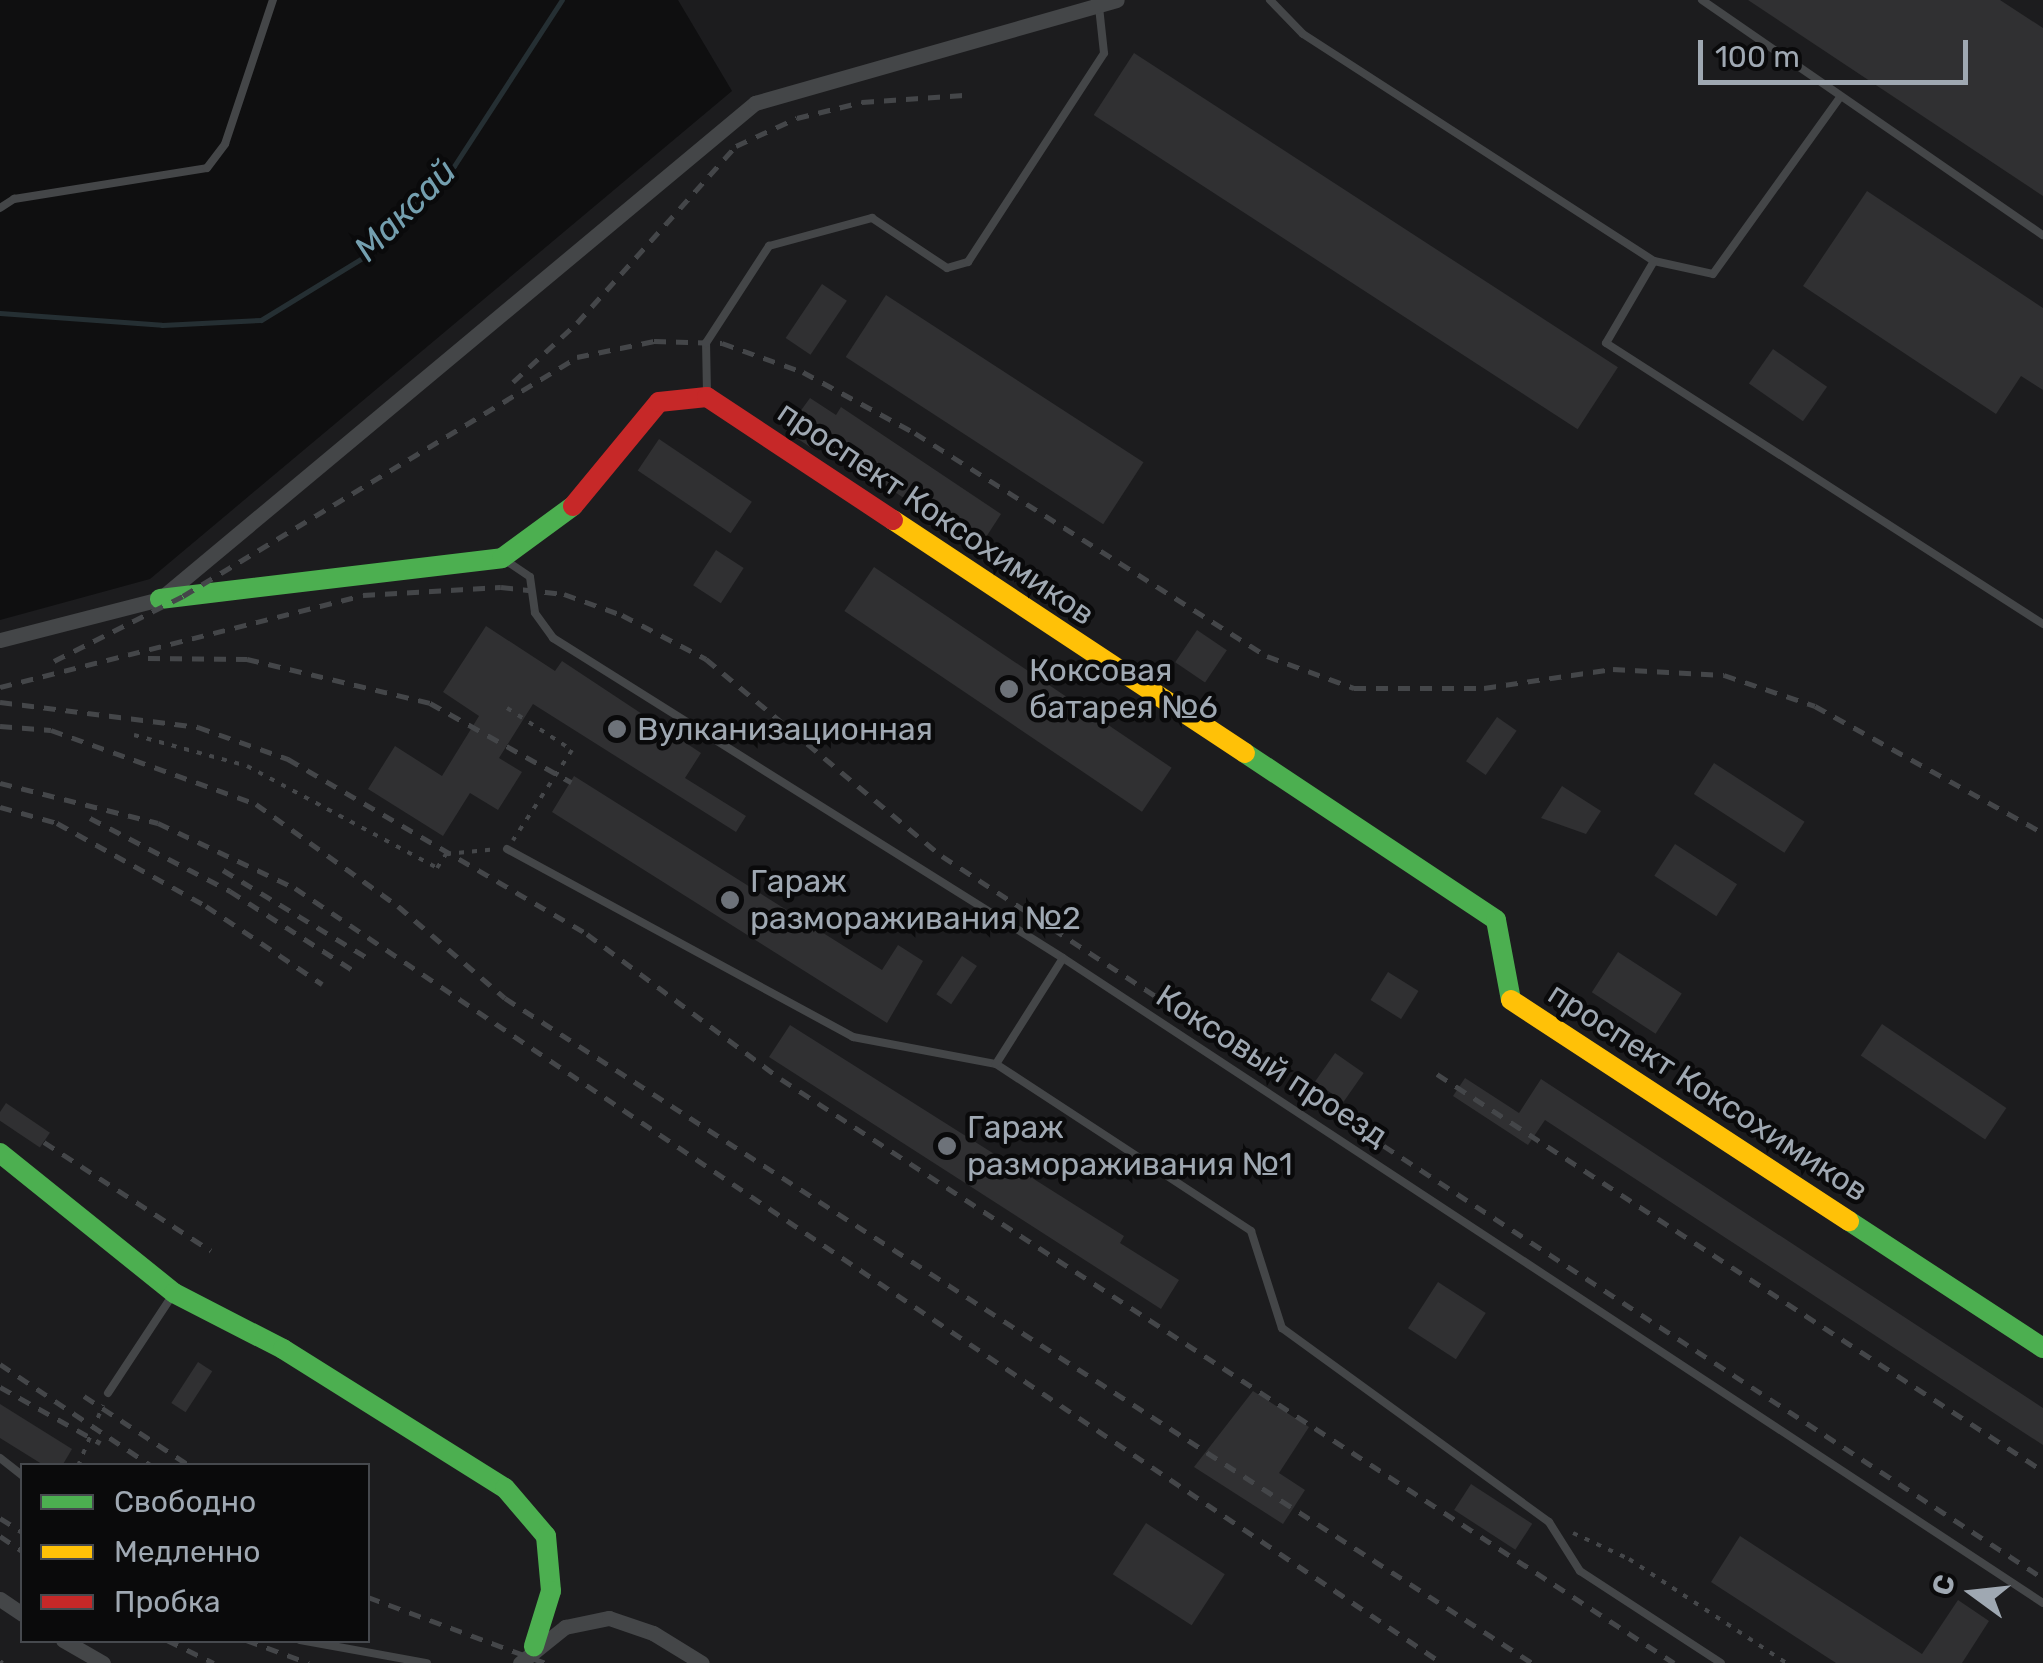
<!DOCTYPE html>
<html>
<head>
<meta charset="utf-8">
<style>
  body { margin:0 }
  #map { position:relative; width:2043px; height:1663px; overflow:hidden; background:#0f0f10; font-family:Rubik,sans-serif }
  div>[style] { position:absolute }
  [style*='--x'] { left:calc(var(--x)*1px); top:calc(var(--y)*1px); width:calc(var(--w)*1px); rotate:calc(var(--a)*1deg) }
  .built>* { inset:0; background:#1c1c1e }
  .stream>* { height:5px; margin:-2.5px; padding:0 2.5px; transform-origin:2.5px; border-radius:2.5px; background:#252f33 }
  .building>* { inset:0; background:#303032; transform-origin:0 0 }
  .path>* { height:4px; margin-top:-2px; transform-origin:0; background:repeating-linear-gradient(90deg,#45474a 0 5px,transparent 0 13px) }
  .lane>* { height:8px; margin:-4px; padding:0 4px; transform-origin:4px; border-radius:4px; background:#444648 }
  .street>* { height:15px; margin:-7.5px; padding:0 7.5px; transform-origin:7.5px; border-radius:7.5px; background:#444648 }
  .fast>* { height:20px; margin:-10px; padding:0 10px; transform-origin:10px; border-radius:10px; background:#4caf50 }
  .slow>* { height:20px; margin:-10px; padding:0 10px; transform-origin:10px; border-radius:10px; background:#ffc107 }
  .jam>* { height:20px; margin:-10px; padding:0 10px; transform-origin:10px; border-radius:10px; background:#c62828 }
  .rail>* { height:5px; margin-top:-2.5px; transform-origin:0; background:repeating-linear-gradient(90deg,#444649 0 12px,transparent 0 22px) }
  .dots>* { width:28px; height:28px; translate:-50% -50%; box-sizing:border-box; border:5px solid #0a0a0b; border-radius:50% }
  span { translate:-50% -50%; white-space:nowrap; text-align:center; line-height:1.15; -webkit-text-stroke:9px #0a0a0b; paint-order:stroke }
  .street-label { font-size:32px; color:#9fa8b2 }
  .poi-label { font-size:32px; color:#9fa8b2 }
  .left { translate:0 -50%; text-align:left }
  .water-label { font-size:35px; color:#749faf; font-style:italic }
  .legend { position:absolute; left:20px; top:1463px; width:350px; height:180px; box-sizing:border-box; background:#0a0a0b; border:2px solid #46494e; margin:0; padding:12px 18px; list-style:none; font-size:30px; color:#9fa8b2 }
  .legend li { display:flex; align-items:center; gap:20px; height:50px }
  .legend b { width:50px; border:2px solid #46494e }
  .north { position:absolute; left:1923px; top:1543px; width:100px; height:100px; -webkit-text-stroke:8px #0a0a0b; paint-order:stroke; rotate:285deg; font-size:28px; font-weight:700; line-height:40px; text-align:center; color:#9fa8b2 }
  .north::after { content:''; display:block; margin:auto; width:35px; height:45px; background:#9fa8b2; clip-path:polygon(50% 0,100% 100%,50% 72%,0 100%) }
  .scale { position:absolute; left:1698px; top:40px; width:270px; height:45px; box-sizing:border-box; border:5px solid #9fa8b2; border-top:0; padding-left:12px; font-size:30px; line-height:35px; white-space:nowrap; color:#9fa8b2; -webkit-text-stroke:8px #0a0a0b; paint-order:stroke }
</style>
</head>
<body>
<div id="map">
  <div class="built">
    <i style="clip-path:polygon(evenodd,678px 0,2043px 0,2043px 1663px,0 1663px,0 620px,150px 579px,732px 91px,678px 0,22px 1466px,368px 1466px,368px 1640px,22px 1640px,22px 1466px)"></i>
  </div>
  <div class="stream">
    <i style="--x:0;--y:313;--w:162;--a:4.2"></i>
    <i style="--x:162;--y:325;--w:99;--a:-2.9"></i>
    <i style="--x:261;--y:320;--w:121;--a:-31.5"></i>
    <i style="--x:364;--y:257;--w:128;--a:-45.3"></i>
    <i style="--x:454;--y:166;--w:198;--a:-57"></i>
  </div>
  <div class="building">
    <i style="clip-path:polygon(1748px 0,2000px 0,2043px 28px,2043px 196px)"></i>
    <i style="left:1134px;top:53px;width:577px;height:74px;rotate:33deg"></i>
    <i style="clip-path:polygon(1867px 191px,2043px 308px,2043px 390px,2021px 376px,1996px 414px,1803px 286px)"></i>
    <i style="left:822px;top:284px;width:30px;height:65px;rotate:34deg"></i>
    <i style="left:886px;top:295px;width:307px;height:74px;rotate:33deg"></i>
    <i style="left:1773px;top:349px;width:66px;height:42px;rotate:35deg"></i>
    <i style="clip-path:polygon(810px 398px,836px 415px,841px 407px,1001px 514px,979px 548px,818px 441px,813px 449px,786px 431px)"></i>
    <i style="left:659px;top:439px;width:112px;height:38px;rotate:34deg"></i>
    <i style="left:716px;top:550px;width:33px;height:42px;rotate:33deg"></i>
    <i style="left:874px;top:567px;width:359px;height:53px;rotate:34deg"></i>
    <i style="clip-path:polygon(486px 626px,555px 671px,562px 661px,701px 753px,685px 778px,746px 816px,736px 832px,533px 704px,499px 758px,522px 772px,498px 810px,470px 793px,443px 836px,368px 789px,395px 746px,442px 776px,479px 716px,443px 692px)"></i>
    <i style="left:1197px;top:630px;width:36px;height:39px;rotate:34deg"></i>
    <i style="left:1497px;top:717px;width:24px;height:54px;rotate:35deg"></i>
    <i style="left:1714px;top:763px;width:108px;height:37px;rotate:33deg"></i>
    <i style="clip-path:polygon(574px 776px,882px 970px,898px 945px,923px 961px,887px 1023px,552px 812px)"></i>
    <i style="clip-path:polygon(1562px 786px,1601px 811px,1586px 834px,1541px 818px)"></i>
    <i style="left:1675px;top:844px;width:74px;height:38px;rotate:33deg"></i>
    <i style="left:1618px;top:952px;width:76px;height:48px;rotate:33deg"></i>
    <i style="left:962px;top:956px;width:18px;height:46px;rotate:34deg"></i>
    <i style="left:1388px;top:972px;width:36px;height:33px;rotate:32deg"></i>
    <i style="left:1882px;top:1024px;width:150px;height:38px;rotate:34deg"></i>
    <i style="clip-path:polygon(790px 1025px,1124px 1236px,1120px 1243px,1179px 1280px,1161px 1309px,769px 1057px)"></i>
    <i style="left:1335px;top:1053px;width:35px;height:35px;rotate:35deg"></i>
    <i style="clip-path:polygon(1465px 1078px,1519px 1113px,1541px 1079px,2043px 1408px,2043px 1445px,1545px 1120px,1528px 1145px,1453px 1096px)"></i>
    <i style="left:6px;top:1103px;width:53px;height:18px;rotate:34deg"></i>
    <i style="left:1438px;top:1282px;width:57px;height:55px;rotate:33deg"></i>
    <i style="left:198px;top:1362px;width:17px;height:49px;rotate:33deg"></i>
    <i style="clip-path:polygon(1253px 1391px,1309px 1427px,1279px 1473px,1305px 1490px,1283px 1524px,1194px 1467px)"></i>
    <i style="clip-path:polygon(0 1404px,72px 1449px,62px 1466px,45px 1466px,0 1438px)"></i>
    <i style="left:1471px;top:1484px;width:73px;height:31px;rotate:33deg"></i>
    <i style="left:1146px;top:1523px;width:94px;height:61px;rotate:33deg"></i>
    <i style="clip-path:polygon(1740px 1536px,1922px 1654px,1958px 1600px,1989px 1621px,1962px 1663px,1836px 1663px,1711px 1582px)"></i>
  </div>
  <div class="path">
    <i style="--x:507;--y:708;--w:77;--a:32.9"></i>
    <i style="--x:572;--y:750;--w:108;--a:123.2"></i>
    <i style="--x:134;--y:735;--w:117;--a:15.3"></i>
    <i style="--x:247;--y:766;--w:216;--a:28.2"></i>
    <i style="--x:437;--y:868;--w:17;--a:-57"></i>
    <i style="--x:446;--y:854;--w:52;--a:-5.5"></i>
    <i style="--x:78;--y:1466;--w:66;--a:-67.7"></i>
    <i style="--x:1573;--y:1533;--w:62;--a:24.9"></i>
    <i style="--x:1629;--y:1559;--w:188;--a:33.5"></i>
  </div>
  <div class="lane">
    <i style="--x:1270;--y:0;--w:47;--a:45.9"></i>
    <i style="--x:1303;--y:34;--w:418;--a:32.9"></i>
    <i style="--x:1654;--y:261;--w:60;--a:12.4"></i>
    <i style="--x:1713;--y:274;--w:218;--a:-54.3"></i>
    <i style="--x:1702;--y:0;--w:414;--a:34.6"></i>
    <i style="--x:0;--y:208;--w:17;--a:-33"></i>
    <i style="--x:14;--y:199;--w:195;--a:-9.1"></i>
    <i style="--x:207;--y:168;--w:30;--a:-53"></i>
    <i style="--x:225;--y:144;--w:152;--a:-71.6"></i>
    <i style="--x:1654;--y:261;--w:95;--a:120.3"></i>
    <i style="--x:1606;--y:343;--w:520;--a:32.74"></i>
    <i style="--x:707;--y:393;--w:50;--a:-91.1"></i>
    <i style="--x:706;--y:343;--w:116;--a:-57"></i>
    <i style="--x:769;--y:246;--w:107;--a:-15.2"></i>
    <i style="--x:872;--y:218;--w:90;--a:33.7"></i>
    <i style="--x:947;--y:268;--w:22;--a:-16"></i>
    <i style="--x:968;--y:262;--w:249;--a:-56.9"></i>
    <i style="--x:1104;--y:53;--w:46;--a:-96.2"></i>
    <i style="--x:505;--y:560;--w:30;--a:34"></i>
    <i style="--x:530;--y:577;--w:36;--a:82"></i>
    <i style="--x:535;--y:613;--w:31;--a:54"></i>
    <i style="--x:553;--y:638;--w:602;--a:32.11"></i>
    <i style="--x:1063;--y:958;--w:1173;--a:33.35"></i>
    <i style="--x:507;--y:849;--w:394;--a:28.5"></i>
    <i style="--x:853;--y:1037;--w:146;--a:10.7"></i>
    <i style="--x:996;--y:1064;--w:305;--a:33.2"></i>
    <i style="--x:1251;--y:1231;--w:102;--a:72.3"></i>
    <i style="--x:1282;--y:1328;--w:330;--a:36"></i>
    <i style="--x:1549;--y:1522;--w:58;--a:57.7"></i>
    <i style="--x:1580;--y:1571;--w:168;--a:33.1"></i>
    <i style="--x:996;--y:1064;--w:125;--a:-57.7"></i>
    <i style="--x:108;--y:1393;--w:120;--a:-56.6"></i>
    <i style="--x:0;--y:1458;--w:28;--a:38"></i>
    <i style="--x:300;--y:1640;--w:129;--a:10.3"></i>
  </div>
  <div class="street">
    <i style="--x:0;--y:640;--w:165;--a:-14.4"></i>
    <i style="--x:160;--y:599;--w:775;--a:-39.82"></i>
    <i style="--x:755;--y:103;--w:376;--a:-15.9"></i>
    <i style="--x:0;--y:1599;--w:27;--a:34"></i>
    <i style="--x:63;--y:1640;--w:46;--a:29.9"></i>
    <i style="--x:520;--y:1663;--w:58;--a:-38.7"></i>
    <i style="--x:565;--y:1627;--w:45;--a:-11.6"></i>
    <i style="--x:609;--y:1618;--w:46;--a:18.8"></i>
    <i style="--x:653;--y:1633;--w:57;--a:31.5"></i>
  </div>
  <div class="fast">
    <i style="--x:160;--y:599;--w:344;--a:-6.8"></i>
    <i style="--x:502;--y:558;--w:88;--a:-36.2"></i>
    <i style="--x:1245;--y:753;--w:301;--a:33.6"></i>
    <i style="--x:1496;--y:920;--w:81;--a:79.4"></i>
    <i style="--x:0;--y:1153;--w:223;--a:38.8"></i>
    <i style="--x:174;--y:1293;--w:123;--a:27.2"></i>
    <i style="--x:283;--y:1349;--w:262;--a:32.1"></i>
    <i style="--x:505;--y:1488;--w:63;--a:49.5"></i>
    <i style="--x:546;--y:1536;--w:55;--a:84.8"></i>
    <i style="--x:551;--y:1591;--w:58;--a:107.2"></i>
    <i style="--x:1849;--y:1221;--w:232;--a:33.2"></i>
  </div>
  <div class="slow">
    <i style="--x:893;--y:520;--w:422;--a:33.5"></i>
    <i style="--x:1511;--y:1000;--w:404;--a:33.2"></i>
  </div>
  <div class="jam">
    <i style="--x:573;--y:506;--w:135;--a:-50.4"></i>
    <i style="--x:659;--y:402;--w:48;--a:-5.9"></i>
    <i style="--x:707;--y:397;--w:223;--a:33.5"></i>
  </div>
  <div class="rail">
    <i style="--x:513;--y:382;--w:87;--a:-42.7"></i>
    <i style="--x:577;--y:323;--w:238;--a:-48.1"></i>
    <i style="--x:736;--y:146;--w:67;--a:-24.7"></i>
    <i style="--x:797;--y:118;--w:67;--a:-13.8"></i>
    <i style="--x:862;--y:102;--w:102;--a:-3.9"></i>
    <i style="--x:148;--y:658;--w:99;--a:0.6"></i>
    <i style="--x:247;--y:659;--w:188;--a:13.5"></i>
    <i style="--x:430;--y:703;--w:162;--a:29.3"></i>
    <i style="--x:54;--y:661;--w:144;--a:-26.7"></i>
    <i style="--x:183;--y:596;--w:461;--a:-31.2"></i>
    <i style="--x:577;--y:357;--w:79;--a:-11.7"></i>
    <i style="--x:654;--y:341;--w:68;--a:1.7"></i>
    <i style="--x:722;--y:343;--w:86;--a:19.7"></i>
    <i style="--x:803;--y:372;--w:128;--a:28.6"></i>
    <i style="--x:915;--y:433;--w:417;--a:32.4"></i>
    <i style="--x:1267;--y:656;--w:93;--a:20.2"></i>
    <i style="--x:1354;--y:688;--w:130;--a:0"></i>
    <i style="--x:1484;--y:688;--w:130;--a:-8.4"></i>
    <i style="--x:1613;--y:669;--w:111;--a:3.1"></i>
    <i style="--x:1724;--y:675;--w:96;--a:18.8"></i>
    <i style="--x:1815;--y:706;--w:261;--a:29.1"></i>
    <i style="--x:0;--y:687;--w:374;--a:-14.2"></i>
    <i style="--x:363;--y:595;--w:138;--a:-3.3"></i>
    <i style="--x:501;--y:587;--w:63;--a:6.3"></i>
    <i style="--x:564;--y:594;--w:62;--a:19.9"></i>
    <i style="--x:622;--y:615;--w:95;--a:27.6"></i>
    <i style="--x:706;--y:659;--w:307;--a:39.9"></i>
    <i style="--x:942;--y:856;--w:1317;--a:33.26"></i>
    <i style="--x:0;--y:702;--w:200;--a:7.2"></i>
    <i style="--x:198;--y:727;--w:96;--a:19.6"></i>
    <i style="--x:288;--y:759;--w:346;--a:30.3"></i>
    <i style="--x:587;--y:934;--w:242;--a:36.8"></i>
    <i style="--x:781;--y:1079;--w:1067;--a:33.18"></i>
    <i style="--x:0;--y:726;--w:51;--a:4.5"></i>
    <i style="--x:51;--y:730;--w:218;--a:19.8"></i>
    <i style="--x:256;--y:804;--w:175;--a:35.7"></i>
    <i style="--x:398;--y:906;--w:141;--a:40.7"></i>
    <i style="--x:505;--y:998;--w:1224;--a:32.92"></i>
    <i style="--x:0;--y:783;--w:163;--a:14.2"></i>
    <i style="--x:158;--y:823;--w:152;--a:25.4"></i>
    <i style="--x:295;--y:888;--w:1384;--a:34.05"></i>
    <i style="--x:0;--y:807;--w:59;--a:15.7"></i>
    <i style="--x:57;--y:823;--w:171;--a:29.1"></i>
    <i style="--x:206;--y:906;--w:140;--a:33.9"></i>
    <i style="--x:90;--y:818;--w:158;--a:27.5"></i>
    <i style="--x:230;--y:891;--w:153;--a:32.8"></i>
    <i style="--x:223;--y:870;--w:173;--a:31.3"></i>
    <i style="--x:1437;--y:1074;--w:724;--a:33.23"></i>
    <i style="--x:44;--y:1142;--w:199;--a:33.1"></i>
    <i style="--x:0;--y:1364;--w:183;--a:33.9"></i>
    <i style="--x:0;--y:1387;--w:115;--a:29.2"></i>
    <i style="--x:84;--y:1396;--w:127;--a:33.4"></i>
    <i style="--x:0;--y:1518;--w:26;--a:32"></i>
    <i style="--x:0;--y:1536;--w:27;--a:34"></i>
    <i style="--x:368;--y:1597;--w:189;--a:20.4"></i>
    <i style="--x:167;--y:1640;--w:52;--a:26.1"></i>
    <i style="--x:246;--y:1640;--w:67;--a:20.1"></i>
    <i style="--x:0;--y:1661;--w:3;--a:45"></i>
  </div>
  <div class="dots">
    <i style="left:1009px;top:689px;background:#6d7279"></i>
    <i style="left:617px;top:729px;background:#6d7279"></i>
    <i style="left:730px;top:900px;background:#6d7279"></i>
    <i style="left:947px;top:1146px;background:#6d7279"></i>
  </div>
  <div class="street-label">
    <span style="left:936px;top:513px;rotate:34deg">проспект Коксохимиков</span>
    <span style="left:1272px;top:1066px;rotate:33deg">Коксовый проезд</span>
    <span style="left:1708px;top:1092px;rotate:33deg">проспект Коксохимиков</span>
  </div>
  <div class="poi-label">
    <span class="left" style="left:1029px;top:689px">Коксовая<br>батарея №6</span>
    <span class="left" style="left:637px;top:729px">Вулканизационная</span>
    <span class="left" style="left:750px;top:900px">Гараж<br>размораживания №2</span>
    <span class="left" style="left:967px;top:1146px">Гараж<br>размораживания №1</span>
  </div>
  <div class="water-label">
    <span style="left:405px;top:210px;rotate:-45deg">Максай</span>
  </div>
  <ul class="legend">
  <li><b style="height:12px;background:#4caf50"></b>Свободно</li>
  <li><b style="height:12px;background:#ffc107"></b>Медленно</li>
  <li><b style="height:12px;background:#c62828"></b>Пробка</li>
  </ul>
  <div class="north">С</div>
  <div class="scale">100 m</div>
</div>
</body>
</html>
